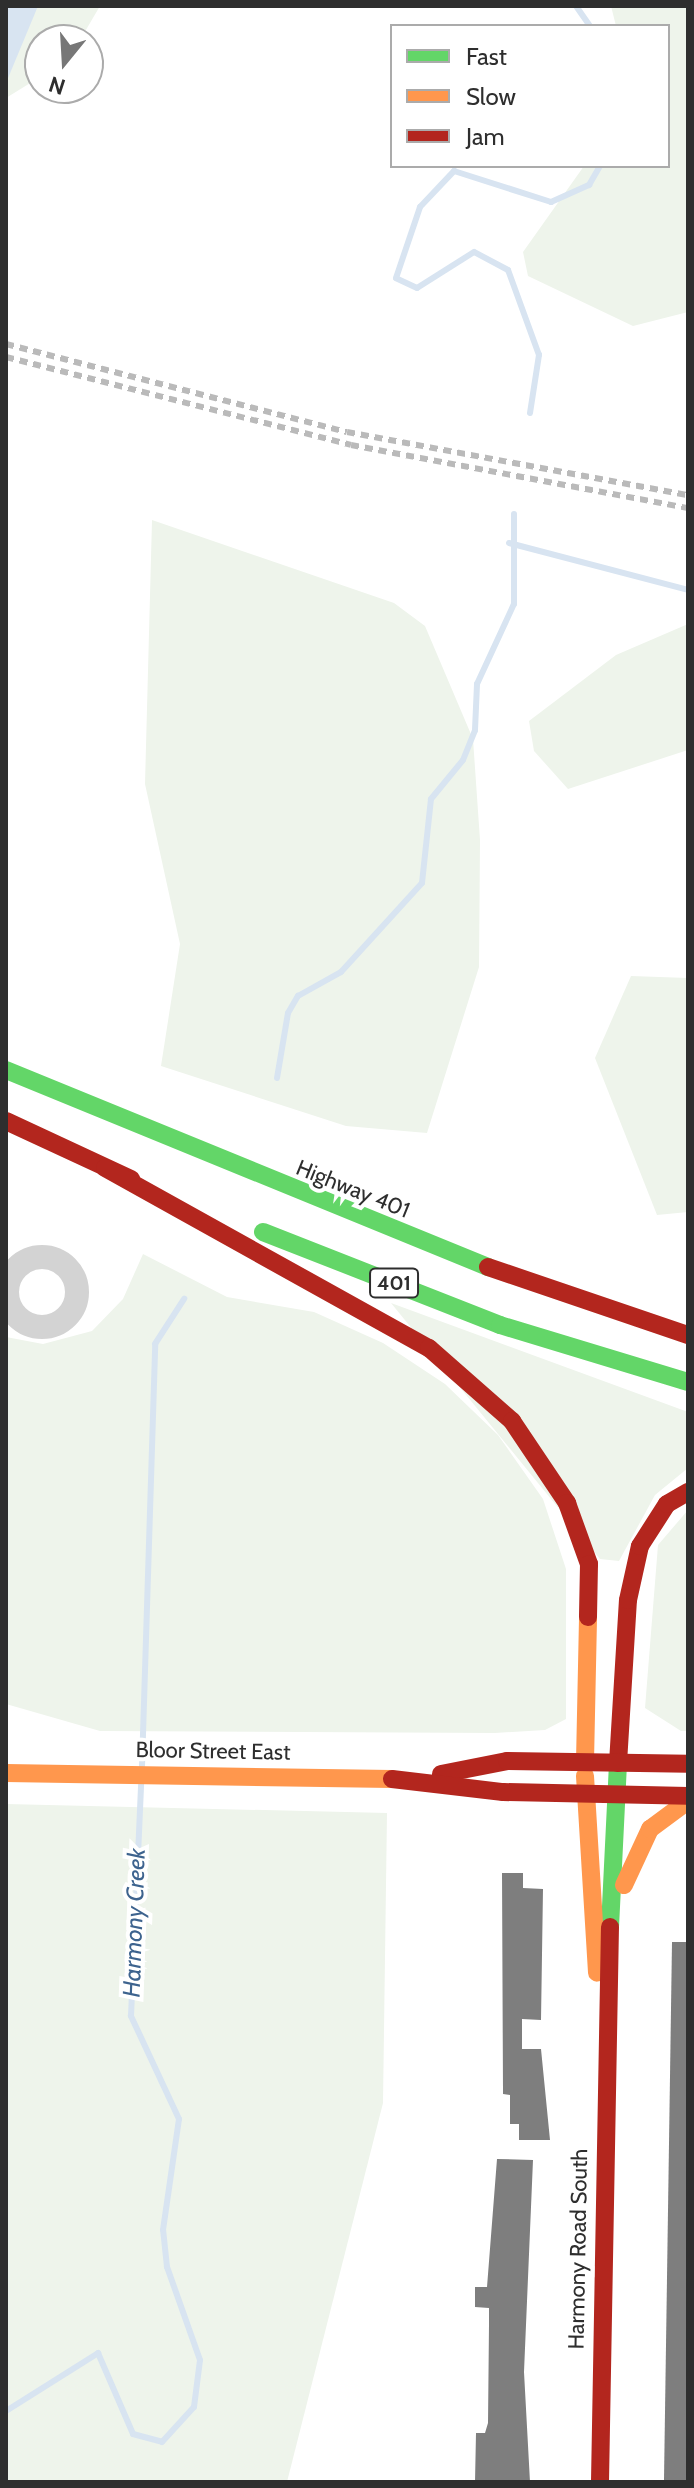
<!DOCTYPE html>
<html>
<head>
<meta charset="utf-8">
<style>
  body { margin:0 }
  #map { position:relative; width:694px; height:2488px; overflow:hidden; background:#fff; font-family:Cabin,sans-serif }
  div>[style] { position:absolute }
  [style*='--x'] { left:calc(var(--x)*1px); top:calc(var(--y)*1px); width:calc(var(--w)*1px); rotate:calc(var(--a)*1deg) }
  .green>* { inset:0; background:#eef4eb }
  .water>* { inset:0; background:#d8e4f1 }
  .stream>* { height:6px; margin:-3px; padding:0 3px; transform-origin:3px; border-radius:3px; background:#d8e4f1 }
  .building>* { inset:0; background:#7e7e7e }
  .street>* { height:24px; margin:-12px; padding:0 12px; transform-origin:12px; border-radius:12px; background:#d3d3d3 }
  .street>.ring { margin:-12px; padding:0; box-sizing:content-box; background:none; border:24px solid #d3d3d3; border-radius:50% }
  .fast>* { height:18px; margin:-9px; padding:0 9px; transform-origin:9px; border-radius:9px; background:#63d668 }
  .slow>* { height:18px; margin:-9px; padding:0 9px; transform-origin:9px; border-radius:9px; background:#ff974d }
  .jam>* { height:18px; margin:-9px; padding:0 9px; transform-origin:9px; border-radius:9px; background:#b3261e }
  .rail>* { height:6px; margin-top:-3px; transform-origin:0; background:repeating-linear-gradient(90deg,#bababa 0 8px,transparent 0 14px) }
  span { translate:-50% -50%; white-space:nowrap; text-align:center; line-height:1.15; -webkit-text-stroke:8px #fff; paint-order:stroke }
  .shield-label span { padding:2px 6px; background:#fff; border:2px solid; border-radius:6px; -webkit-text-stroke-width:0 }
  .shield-label { font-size:20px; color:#2e2e2e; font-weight:700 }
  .street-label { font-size:22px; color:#2e2e2e }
  .water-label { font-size:24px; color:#3d638e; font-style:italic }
  .frame { position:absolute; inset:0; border:8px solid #2e2e2e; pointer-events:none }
  .legend { position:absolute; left:390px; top:24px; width:280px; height:144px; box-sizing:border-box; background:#fff; border:2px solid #ababab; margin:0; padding:10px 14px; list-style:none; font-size:24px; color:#2e2e2e }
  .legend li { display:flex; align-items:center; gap:16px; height:40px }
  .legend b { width:40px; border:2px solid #ababab }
  .north { position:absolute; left:24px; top:24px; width:80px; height:80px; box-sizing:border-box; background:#fff; border:2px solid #ababab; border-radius:50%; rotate:198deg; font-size:22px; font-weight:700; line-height:32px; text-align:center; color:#2e2e2e }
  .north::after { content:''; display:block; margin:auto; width:28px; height:36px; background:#777; clip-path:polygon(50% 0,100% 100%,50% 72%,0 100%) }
</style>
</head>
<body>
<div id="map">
  <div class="green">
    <i style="clip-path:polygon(6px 6px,100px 6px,80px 40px,40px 40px,40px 77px,6px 98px)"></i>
    <i style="clip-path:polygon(611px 6px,688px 6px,688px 312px,633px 326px,528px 276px,523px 252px,584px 166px,668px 166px,668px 26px,616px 26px)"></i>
    <i style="clip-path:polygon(152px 520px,394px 603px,425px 626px,473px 739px,480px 840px,479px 967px,427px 1133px,346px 1126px,161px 1066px,180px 944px,145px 784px)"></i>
    <i style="clip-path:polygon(688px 624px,688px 750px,568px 789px,534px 751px,529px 721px,616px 655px)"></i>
    <i style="clip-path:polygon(631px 976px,688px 978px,688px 1212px,657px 1215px,595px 1058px)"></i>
    <i style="clip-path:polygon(143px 1254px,227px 1297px,314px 1312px,383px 1343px,445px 1384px,498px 1435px,543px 1499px,566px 1569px,566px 1719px,545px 1730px,495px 1733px,100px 1731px,6px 1704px,6px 1337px,43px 1344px,92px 1331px,123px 1299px)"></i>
    <i style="clip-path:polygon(391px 1303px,688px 1412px,688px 1468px,655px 1495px,619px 1561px,600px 1559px)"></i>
    <i style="clip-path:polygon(688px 1510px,688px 1731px,681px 1731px,645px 1708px,658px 1545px)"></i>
    <i style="clip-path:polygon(6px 1804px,387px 1813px,383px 2103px,287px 2482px,6px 2482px)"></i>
  </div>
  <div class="water">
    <i style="clip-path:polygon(6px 6px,38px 6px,6px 83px)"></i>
  </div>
  <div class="stream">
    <i style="--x:576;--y:6;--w:24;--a:55"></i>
    <i style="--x:530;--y:413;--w:59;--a:-81.2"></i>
    <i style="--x:539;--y:355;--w:90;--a:-110"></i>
    <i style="--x:508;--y:270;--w:38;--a:-152"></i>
    <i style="--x:474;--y:252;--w:67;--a:147.7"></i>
    <i style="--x:417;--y:288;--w:23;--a:-155"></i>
    <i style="--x:396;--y:278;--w:75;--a:-71.3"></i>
    <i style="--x:420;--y:207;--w:50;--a:-46.6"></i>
    <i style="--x:454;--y:171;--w:102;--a:17.7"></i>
    <i style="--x:551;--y:202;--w:42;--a:-24.1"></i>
    <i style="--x:589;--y:185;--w:22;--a:-60"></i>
    <i style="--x:509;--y:543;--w:185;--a:14.7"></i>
    <i style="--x:277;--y:1078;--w:66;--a:-80.4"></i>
    <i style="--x:288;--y:1013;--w:20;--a:-60"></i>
    <i style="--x:298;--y:996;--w:49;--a:-29.2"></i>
    <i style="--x:341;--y:972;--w:120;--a:-47.7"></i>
    <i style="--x:422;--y:883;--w:84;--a:-83.9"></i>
    <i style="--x:431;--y:799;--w:50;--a:-50.6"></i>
    <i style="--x:463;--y:760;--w:32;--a:-68"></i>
    <i style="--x:475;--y:730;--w:46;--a:-87.5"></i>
    <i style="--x:477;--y:684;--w:88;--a:-65.2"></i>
    <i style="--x:514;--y:604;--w:90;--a:-90"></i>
    <i style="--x:142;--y:1766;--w:422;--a:-88.2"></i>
    <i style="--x:155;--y:1344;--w:54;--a:-57.2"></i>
    <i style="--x:6;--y:2411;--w:109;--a:-32.2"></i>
    <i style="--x:98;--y:2353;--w:88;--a:66.6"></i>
    <i style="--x:133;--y:2434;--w:30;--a:15"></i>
    <i style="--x:162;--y:2442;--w:47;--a:-47.6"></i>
    <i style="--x:194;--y:2407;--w:47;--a:-82.7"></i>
    <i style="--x:200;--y:2360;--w:99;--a:-109.5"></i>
    <i style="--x:167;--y:2267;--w:37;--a:-96"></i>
    <i style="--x:163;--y:2230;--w:112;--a:-81.8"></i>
    <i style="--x:179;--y:2119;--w:114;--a:-115"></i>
    <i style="--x:131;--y:2016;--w:231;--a:-87.5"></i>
  </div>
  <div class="building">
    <i style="clip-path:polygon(502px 1873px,523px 1873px,523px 1888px,543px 1889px,541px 2020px,522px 2019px,522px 2049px,541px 2049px,550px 2140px,519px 2140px,519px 2124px,510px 2124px,510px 2095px,503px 2094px)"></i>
    <i style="clip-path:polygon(672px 1942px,688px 1942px,688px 2481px,664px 2480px)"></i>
    <i style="clip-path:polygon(497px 2159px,533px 2160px,524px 2372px,530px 2482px,475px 2482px,476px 2433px,485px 2433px,488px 2423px,489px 2324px,489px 2308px,475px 2307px,475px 2287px,487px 2287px)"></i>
  </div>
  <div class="street">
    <i class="ring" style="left:7px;top:1257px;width:46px;height:46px"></i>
  </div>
  <div class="fast">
    <i style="--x:6;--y:1070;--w:521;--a:22.23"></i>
    <i style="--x:263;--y:1232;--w:255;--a:21.4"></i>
    <i style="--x:500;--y:1325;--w:196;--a:16.9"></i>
    <i style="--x:610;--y:1927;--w:164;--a:-87.2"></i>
  </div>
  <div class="slow">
    <i style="--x:585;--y:1762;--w:145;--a:-88.8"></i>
    <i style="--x:6;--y:1773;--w:386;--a:0.9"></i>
    <i style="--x:585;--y:1776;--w:197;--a:86.5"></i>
    <i style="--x:624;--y:1885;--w:62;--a:-65.1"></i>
    <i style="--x:650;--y:1829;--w:47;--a:-36.4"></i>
  </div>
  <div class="jam">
    <i style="--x:6;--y:1121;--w:138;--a:24.9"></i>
    <i style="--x:105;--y:1168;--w:371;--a:29.1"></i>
    <i style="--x:429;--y:1348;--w:111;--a:41.3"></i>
    <i style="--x:512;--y:1421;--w:99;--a:56.1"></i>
    <i style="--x:567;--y:1503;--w:65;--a:70.2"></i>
    <i style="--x:589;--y:1564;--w:53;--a:91.1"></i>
    <i style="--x:488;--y:1267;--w:211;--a:18.8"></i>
    <i style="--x:618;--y:1763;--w:163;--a:-86.5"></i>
    <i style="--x:628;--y:1600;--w:55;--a:-77.5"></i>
    <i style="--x:640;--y:1546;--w:50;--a:-57.3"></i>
    <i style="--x:667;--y:1504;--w:24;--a:-30"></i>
    <i style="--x:441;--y:1774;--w:67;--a:-11.1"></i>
    <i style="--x:507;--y:1761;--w:181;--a:0.9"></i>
    <i style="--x:392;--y:1779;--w:112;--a:6.7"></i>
    <i style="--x:503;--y:1792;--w:185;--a:1.2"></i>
    <i style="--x:600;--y:2482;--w:555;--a:-88.97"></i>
  </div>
  <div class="rail">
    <i style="--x:6;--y:344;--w:352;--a:14.5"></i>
    <i style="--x:347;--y:432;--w:347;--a:10.5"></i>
    <i style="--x:6;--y:357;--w:356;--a:14.3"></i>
    <i style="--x:351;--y:445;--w:343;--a:10.6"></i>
  </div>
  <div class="shield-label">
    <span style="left:394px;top:1283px">401</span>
  </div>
  <div class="street-label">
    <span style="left:353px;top:1189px;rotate:22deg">Highway 401</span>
    <span style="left:213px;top:1751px;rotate:1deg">Bloor Street East</span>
    <span style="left:578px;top:2249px;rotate:-89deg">Harmony Road South</span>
  </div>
  <div class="water-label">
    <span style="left:134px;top:1923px;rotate:-88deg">Harmony Creek</span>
  </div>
  <div class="frame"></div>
  <ul class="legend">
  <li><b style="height:10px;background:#63d668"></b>Fast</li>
  <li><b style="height:10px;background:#ff974d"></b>Slow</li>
  <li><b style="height:10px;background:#b3261e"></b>Jam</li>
  </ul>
  <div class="north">N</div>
</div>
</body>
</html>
